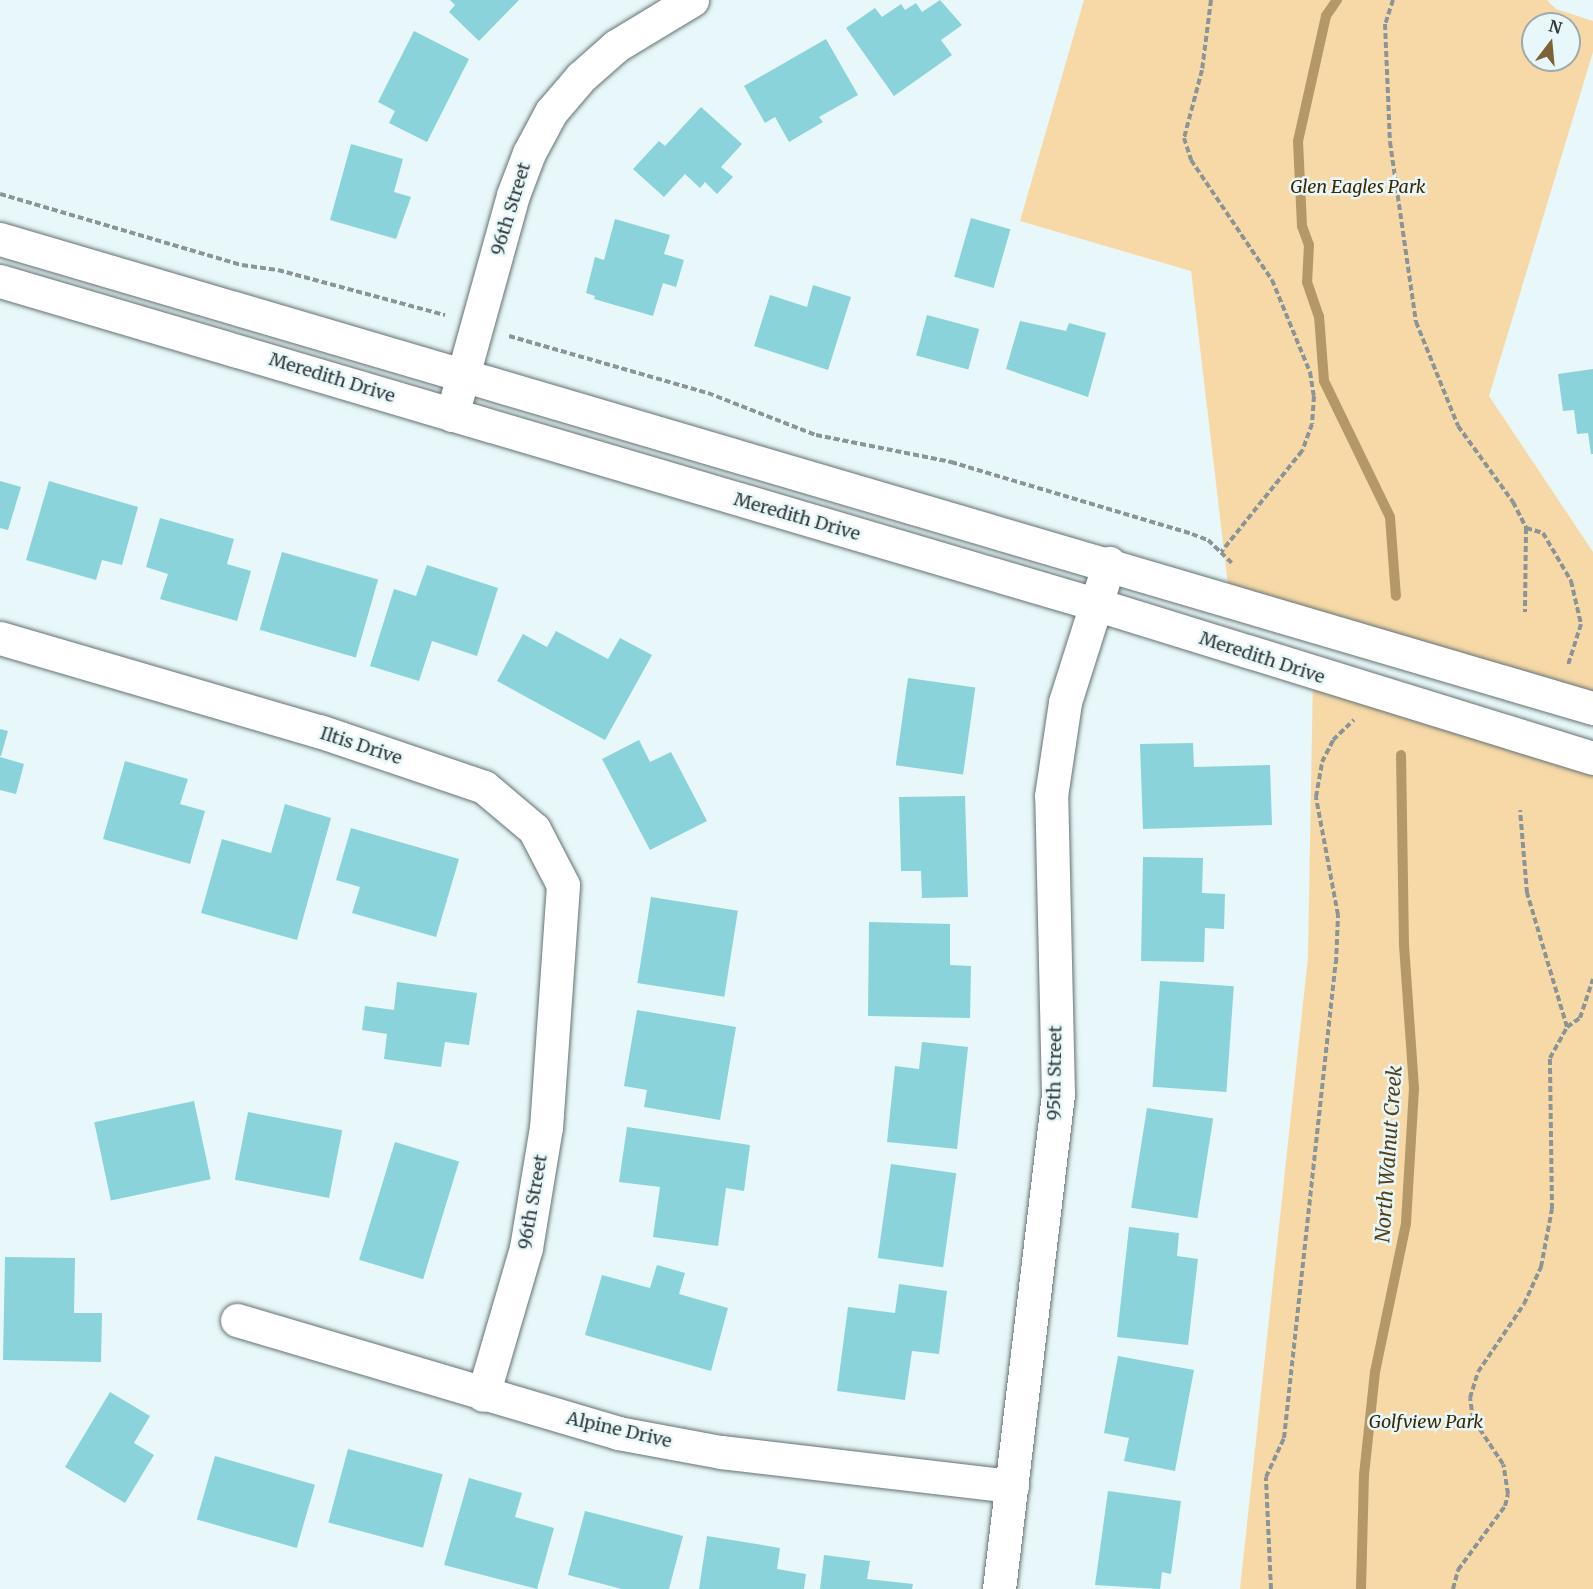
<!DOCTYPE html>
<html>
<head>
<meta charset="utf-8">
<style>
  body { margin:0 }
  #map { position:relative; width:1593px; height:1589px; overflow:hidden; background:#e8f7f9; font-family:Merriweather,serif }
  div>[style] { position:absolute }
  [style*='--x'] { left:calc(var(--x)*1px); top:calc(var(--y)*1px); width:calc(var(--w)*1px); rotate:calc(var(--a)*1deg) }
  .green>* { inset:0; background:#f7d9a7 }
  .stream>* { height:10px; margin:-5px; padding:0 5px; transform-origin:5px; border-radius:5px; background:#b59868 }
  .building>* { inset:0; background:#8ad3da; transform-origin:0 0 }
  .path>* { height:4px; margin-top:-2px; transform-origin:0; background:repeating-linear-gradient(90deg,#8b9597 0 6px,transparent 0 9px) }
  .roads { filter:drop-shadow(0 0 2px #657273) drop-shadow(0 0 2px #657273) }
  .minor>* { height:33px; margin:-16.5px; padding:0 16.5px; transform-origin:16.5px; border-radius:16.5px; background:#fff }
  .secondary>* { height:33px; margin:-16.5px; padding:0 16.5px; transform-origin:16.5px; border-radius:16.5px; background:#fff }
  span { translate:-50% -50%; white-space:nowrap; text-align:center; line-height:1.15; -webkit-text-stroke:5px #e8f7f9; paint-order:stroke }
  .park-label { font-size:18px; color:#3d2800; font-style:italic }
  .street-label { font-size:18px; color:#313738 }
  .water-label { font-size:20px; color:#564019; font-style:italic }
  .north { position:absolute; left:1521px; top:12px; width:60px; height:60px; box-sizing:border-box; background:#e8f7f9; border:2px solid #9faaac; border-radius:50%; rotate:16deg; font-size:16px; font-weight:700; line-height:24px; text-align:center; color:#313738 }
  .north::after { content:''; display:block; margin:auto; width:21px; height:27px; background:#7c6234; clip-path:polygon(50% 0,100% 100%,50% 72%,0 100%) }
</style>
</head>
<body>
<div id="map">
  <div class="green">
    <i style="clip-path:polygon(evenodd,1084px 0,1547px 0,1556px 9px,1593px 21px,1593px 52px,1489px 396px,1593px 552px,1593px 708px,1230px 602px,1191px 271px,1020px 221px,1084px 0,1533px 24px,1569px 24px,1569px 60px,1533px 60px,1533px 24px)"></i>
    <i style="clip-path:polygon(1313px 674px,1593px 758px,1593px 1589px,1240px 1589px,1308px 957px)"></i>
  </div>
  <div class="stream">
    <i style="--x:1337;--y:0;--w:19;--a:125"></i>
    <i style="--x:1326;--y:16;--w:128;--a:102.6"></i>
    <i style="--x:1298;--y:141;--w:85;--a:87.3"></i>
    <i style="--x:1302;--y:226;--w:20;--a:70"></i>
    <i style="--x:1309;--y:245;--w:37;--a:93"></i>
    <i style="--x:1307;--y:282;--w:36;--a:71"></i>
    <i style="--x:1319;--y:316;--w:65;--a:85.6"></i>
    <i style="--x:1324;--y:381;--w:151;--a:64.1"></i>
    <i style="--x:1390;--y:517;--w:79;--a:85.7"></i>
    <i style="--x:1361;--y:1589;--w:114;--a:-88.5"></i>
    <i style="--x:1364;--y:1475;--w:104;--a:-83.9"></i>
    <i style="--x:1375;--y:1372;--w:152;--a:-78.2"></i>
    <i style="--x:1406;--y:1223;--w:135;--a:-86.6"></i>
    <i style="--x:1414;--y:1088;--w:143;--a:-94"></i>
    <i style="--x:1404;--y:945;--w:190;--a:-90.9"></i>
  </div>
  <div class="building">
    <i style="clip-path:polygon(450px 0,519px 0,479px 41px,449px 12px,455px 5px)"></i>
    <i style="clip-path:polygon(940px 0,962px 25px,941px 40px,952px 55px,894px 96px,846px 28px,875px 8px,882px 17px,901px 4px,905px 10px,916px 3px,922px 12px)"></i>
    <i style="clip-path:polygon(414px 31px,469px 59px,427px 142px,389px 123px,395px 111px,378px 102px)"></i>
    <i style="clip-path:polygon(826px 39px,858px 95px,819px 117px,823px 122px,789px 142px,775px 117px,765px 123px,744px 86px)"></i>
    <i style="clip-path:polygon(701px 107px,742px 144px,721px 167px,733px 177px,717px 194px,705px 182px,700px 188px,685px 174px,664px 197px,633px 169px,659px 141px,665px 146px)"></i>
    <i style="clip-path:polygon(351px 144px,403px 159px,394px 192px,411px 197px,396px 239px,330px 220px)"></i>
    <i style="left:971px;top:218px;width:41px;height:61px;rotate:16deg"></i>
    <i style="clip-path:polygon(615px 219px,670px 235px,664px 254px,684px 260px,676px 287px,663px 283px,653px 316px,594px 299px,595px 296px,586px 293px,595px 257px,604px 260px)"></i>
    <i style="clip-path:polygon(813px 285px,851px 297px,828px 370px,754px 346px,770px 295px,807px 307px)"></i>
    <i style="left:927px;top:315px;width:54px;height:42px;rotate:15deg"></i>
    <i style="clip-path:polygon(1020px 321px,1066px 331px,1069px 323px,1106px 333px,1088px 397px,1006px 369px)"></i>
    <i style="clip-path:polygon(1593px 369px,1593px 454px,1591px 454px,1588px 433px,1577px 434px,1574px 410px,1563px 411px,1558px 374px)"></i>
    <i style="clip-path:polygon(0 481px,21px 487px,8px 530px,0 528px)"></i>
    <i style="clip-path:polygon(49px 481px,138px 507px,122px 565px,102px 560px,96px 580px,26px 560px)"></i>
    <i style="clip-path:polygon(160px 518px,234px 539px,227px 564px,251px 571px,237px 621px,160px 599px,168px 574px,146px 567px)"></i>
    <i style="left:282px;top:552px;width:100px;height:81px;rotate:16deg"></i>
    <i style="clip-path:polygon(427px 565px,498px 588px,477px 656px,432px 641px,419px 681px,370px 666px,394px 589px,416px 596px)"></i>
    <i style="clip-path:polygon(556px 631px,608px 659px,620px 638px,652px 655px,605px 740px,497px 681px,523px 634px,547px 647px)"></i>
    <i style="left:908px;top:678px;width:68px;height:88px;rotate:8deg"></i>
    <i style="clip-path:polygon(0 729px,8px 731px,1px 756px,0 756px)"></i>
    <i style="clip-path:polygon(639px 740px,650px 762px,671px 752px,707px 821px,650px 850px,602px 759px)"></i>
    <i style="clip-path:polygon(1193px 743px,1194px 767px,1270px 765px,1272px 825px,1143px 829px,1140px 744px)"></i>
    <i style="clip-path:polygon(0 757px,24px 764px,16px 794px,0 790px)"></i>
    <i style="clip-path:polygon(125px 761px,188px 779px,180px 804px,205px 811px,190px 864px,103px 839px)"></i>
    <i style="clip-path:polygon(965px 796px,968px 897px,922px 898px,921px 871px,901px 871px,899px 797px)"></i>
    <i style="clip-path:polygon(285px 804px,331px 818px,297px 940px,201px 913px,222px 839px,271px 853px)"></i>
    <i style="clip-path:polygon(351px 828px,459px 859px,436px 937px,352px 913px,360px 887px,336px 880px)"></i>
    <i style="clip-path:polygon(1143px 857px,1203px 858px,1202px 893px,1225px 894px,1224px 929px,1205px 928px,1204px 962px,1141px 961px)"></i>
    <i style="left:651px;top:897px;width:88px;height:87px;rotate:9deg"></i>
    <i style="clip-path:polygon(869px 922px,950px 924px,950px 965px,971px 966px,970px 1018px,868px 1016px)"></i>
    <i style="left:1160px;top:981px;width:74px;height:106px;rotate:4deg"></i>
    <i style="clip-path:polygon(397px 982px,477px 993px,469px 1045px,445px 1042px,441px 1067px,384px 1059px,387px 1034px,362px 1030px,365px 1006px,394px 1010px)"></i>
    <i style="clip-path:polygon(637px 1010px,736px 1027px,720px 1120px,644px 1107px,647px 1090px,624px 1086px)"></i>
    <i style="clip-path:polygon(922px 1042px,968px 1047px,957px 1149px,887px 1142px,895px 1066px,919px 1069px)"></i>
    <i style="left:194px;top:1101px;width:80px;height:102px;rotate:78deg"></i>
    <i style="left:1147px;top:1108px;width:67px;height:101px;rotate:9deg"></i>
    <i style="left:248px;top:1112px;width:96px;height:69px;rotate:11deg"></i>
    <i style="clip-path:polygon(627px 1127px,750px 1145px,744px 1191px,726px 1188px,718px 1246px,653px 1237px,660px 1187px,619px 1182px)"></i>
    <i style="left:395px;top:1142px;width:67px;height:123px;rotate:17deg"></i>
    <i style="left:891px;top:1164px;width:66px;height:95px;rotate:8deg"></i>
    <i style="clip-path:polygon(1129px 1227px,1179px 1233px,1177px 1256px,1198px 1259px,1188px 1345px,1117px 1337px)"></i>
    <i style="clip-path:polygon(5px 1257px,75px 1258px,74px 1313px,102px 1313px,101px 1362px,3px 1360px)"></i>
    <i style="clip-path:polygon(657px 1265px,685px 1273px,679px 1294px,728px 1308px,711px 1371px,585px 1335px,602px 1275px,650px 1288px)"></i>
    <i style="clip-path:polygon(899px 1284px,947px 1291px,939px 1354px,912px 1351px,905px 1400px,837px 1391px,848px 1307px,895px 1313px)"></i>
    <i style="clip-path:polygon(1118px 1356px,1194px 1370px,1175px 1471px,1124px 1461px,1129px 1438px,1104px 1433px)"></i>
    <i style="clip-path:polygon(110px 1392px,150px 1416px,134px 1443px,154px 1455px,125px 1503px,65px 1467px)"></i>
    <i style="left:348px;top:1449px;width:98px;height:76px;rotate:15deg"></i>
    <i style="left:215px;top:1456px;width:104px;height:66px;rotate:16deg"></i>
    <i style="clip-path:polygon(469px 1478px,522px 1493px,515px 1517px,554px 1528px,537px 1589px,444px 1565px)"></i>
    <i style="clip-path:polygon(1108px 1491px,1181px 1501px,1171px 1574px,1162px 1572px,1160px 1589px,1095px 1585px)"></i>
    <i style="clip-path:polygon(585px 1511px,683px 1536px,669px 1589px,622px 1589px,568px 1575px)"></i>
    <i style="clip-path:polygon(707px 1536px,780px 1548px,777px 1569px,806px 1574px,804px 1589px,699px 1589px)"></i>
    <i style="clip-path:polygon(824px 1555px,870px 1561px,867px 1579px,913px 1584px,912px 1589px,820px 1589px)"></i>
  </div>
  <div class="path">
    <i style="--x:1211;--y:0;--w:71;--a:97.3"></i>
    <i style="--x:1202;--y:70;--w:70;--a:104.8"></i>
    <i style="--x:1184;--y:138;--w:23;--a:72"></i>
    <i style="--x:1191;--y:160;--w:145;--a:56"></i>
    <i style="--x:1272;--y:280;--w:100;--a:67.6"></i>
    <i style="--x:1310;--y:372;--w:24;--a:81"></i>
    <i style="--x:1314;--y:396;--w:28;--a:94"></i>
    <i style="--x:1312;--y:424;--w:29;--a:110"></i>
    <i style="--x:1302;--y:451;--w:129;--a:128.7"></i>
    <i style="--x:1393;--y:0;--w:25;--a:108"></i>
    <i style="--x:1385;--y:24;--w:118;--a:87.6"></i>
    <i style="--x:1390;--y:142;--w:182;--a:81.8"></i>
    <i style="--x:1416;--y:322;--w:112;--a:68"></i>
    <i style="--x:1458;--y:426;--w:94;--a:54.1"></i>
    <i style="--x:1513;--y:502;--w:29;--a:63"></i>
    <i style="--x:1526;--y:528;--w:84;--a:90.7"></i>
    <i style="--x:0;--y:194;--w:252;--a:16.4"></i>
    <i style="--x:242;--y:265;--w:36;--a:8"></i>
    <i style="--x:278;--y:270;--w:173;--a:15.1"></i>
    <i style="--x:509;--y:336;--w:207;--a:16"></i>
    <i style="--x:708;--y:393;--w:116;--a:21.3"></i>
    <i style="--x:816;--y:435;--w:138;--a:11.3"></i>
    <i style="--x:951;--y:462;--w:252;--a:16.6"></i>
    <i style="--x:1192;--y:534;--w:17;--a:21"></i>
    <i style="--x:1208;--y:540;--w:33;--a:44"></i>
    <i style="--x:1526;--y:528;--w:18;--a:16"></i>
    <i style="--x:1543;--y:533;--w:56;--a:59.7"></i>
    <i style="--x:1571;--y:581;--w:44;--a:76.9"></i>
    <i style="--x:1581;--y:624;--w:43;--a:107.6"></i>
    <i style="--x:1567;--y:1027;--w:16;--a:-35"></i>
    <i style="--x:1580;--y:1018;--w:41;--a:-71.6"></i>
    <i style="--x:1271;--y:1589;--w:112;--a:-92.6"></i>
    <i style="--x:1266;--y:1477;--w:43;--a:-65.2"></i>
    <i style="--x:1284;--y:1438;--w:478;--a:-83.8"></i>
    <i style="--x:1336;--y:963;--w:48;--a:-87.6"></i>
    <i style="--x:1338;--y:915;--w:120;--a:-100.6"></i>
    <i style="--x:1316;--y:797;--w:36;--a:-80"></i>
    <i style="--x:1322;--y:762;--w:25;--a:-63"></i>
    <i style="--x:1333;--y:740;--w:29;--a:-44"></i>
    <i style="--x:1453;--y:1589;--w:20;--a:-75"></i>
    <i style="--x:1458;--y:1570;--w:79;--a:-53.7"></i>
    <i style="--x:1505;--y:1506;--w:12;--a:-76"></i>
    <i style="--x:1508;--y:1494;--w:30;--a:-99"></i>
    <i style="--x:1503;--y:1464;--w:54;--a:-123.7"></i>
    <i style="--x:1473;--y:1419;--w:21;--a:-98"></i>
    <i style="--x:1470;--y:1398;--w:27;--a:-73"></i>
    <i style="--x:1478;--y:1372;--w:82;--a:-55.9"></i>
    <i style="--x:1524;--y:1304;--w:41;--a:-65.3"></i>
    <i style="--x:1541;--y:1267;--w:59;--a:-79.3"></i>
    <i style="--x:1552;--y:1209;--w:151;--a:-90.8"></i>
    <i style="--x:1550;--y:1058;--w:35;--a:-61"></i>
    <i style="--x:1567;--y:1027;--w:140;--a:-106.6"></i>
    <i style="--x:1527;--y:893;--w:83;--a:-94.8"></i>
  </div>
  <div class="roads">
    <div class="minor">
      <i style="--x:452;--y:415;--w:228;--a:-74.5"></i>
      <i style="--x:513;--y:195;--w:45;--a:-69.1"></i>
      <i style="--x:529;--y:153;--w:47;--a:-61.8"></i>
      <i style="--x:551;--y:112;--w:46;--a:-49.4"></i>
      <i style="--x:581;--y:77;--w:47;--a:-41.5"></i>
      <i style="--x:616;--y:46;--w:89;--a:-31.2"></i>
      <i style="--x:0;--y:638;--w:332;--a:16.3"></i>
      <i style="--x:319;--y:731;--w:174;--a:18.7"></i>
      <i style="--x:484;--y:787;--w:65;--a:40"></i>
      <i style="--x:534;--y:829;--w:63;--a:62.6"></i>
      <i style="--x:563;--y:885;--w:243;--a:94"></i>
      <i style="--x:546;--y:1127;--w:123;--a:99.4"></i>
      <i style="--x:526;--y:1248;--w:153;--a:106.3"></i>
      <i style="--x:237;--y:1320;--w:397;--a:16.5"></i>
      <i style="--x:618;--y:1433;--w:105;--a:10.5"></i>
      <i style="--x:721;--y:1452;--w:293;--a:6.7"></i>
      <i style="--x:999;--y:1589;--w:499;--a:-83.2"></i>
      <i style="--x:1058;--y:1094;--w:298;--a:-91.3"></i>
      <i style="--x:1051;--y:796;--w:95;--a:-81.5"></i>
      <i style="--x:1065;--y:702;--w:146;--a:-72.4"></i>
    </div>
    <div class="secondary">
      <i style="--x:0;--y:239;--w:1661;--a:16.41"></i>
      <i style="--x:0;--y:281;--w:1145;--a:16.44"></i>
      <i style="--x:1098;--y:605;--w:518;--a:17.18"></i>
    </div>
  </div>
  <div class="park-label">
    <span style="left:1358px;top:187px">Glen Eagles Park</span>
    <span style="left:1426px;top:1422px">Golfview Park</span>
  </div>
  <div class="street-label">
    <span style="left:511px;top:209px;rotate:-73deg">96th Street</span>
    <span style="left:332px;top:378px;rotate:17deg">Meredith Drive</span>
    <span style="left:797px;top:517px;rotate:16deg">Meredith Drive</span>
    <span style="left:1262px;top:658px;rotate:18deg">Meredith Drive</span>
    <span style="left:361px;top:746px;rotate:18deg">Iltis Drive</span>
    <span style="left:1055px;top:1073px;rotate:-89deg">95th Street</span>
    <span style="left:533px;top:1202px;rotate:-80deg">96th Street</span>
    <span style="left:619px;top:1430px;rotate:13deg">Alpine Drive</span>
  </div>
  <div class="water-label">
    <span style="left:1388px;top:1154px;rotate:-86deg">North Walnut Creek</span>
  </div>
  <div class="north">N</div>
</div>
</body>
</html>
